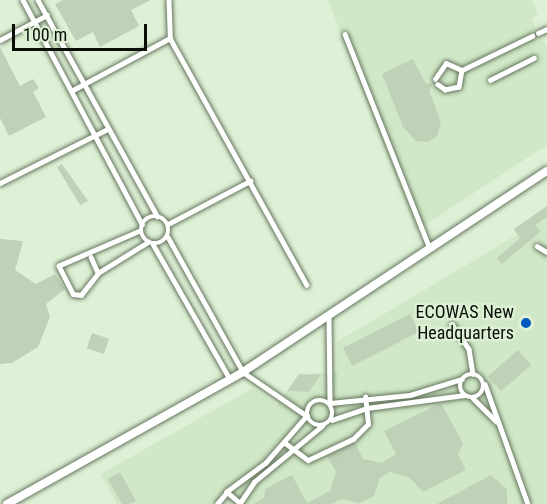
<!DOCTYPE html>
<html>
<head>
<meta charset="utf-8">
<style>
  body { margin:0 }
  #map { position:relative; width:547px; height:504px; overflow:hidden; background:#def1d6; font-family:"Roboto Condensed",sans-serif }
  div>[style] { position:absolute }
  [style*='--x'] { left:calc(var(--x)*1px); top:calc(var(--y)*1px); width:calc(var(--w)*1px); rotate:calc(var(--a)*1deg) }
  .built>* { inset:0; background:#d0e8c7 }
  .building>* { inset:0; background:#bfd2b7; transform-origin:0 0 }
  .roads { filter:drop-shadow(0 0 2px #66775f) drop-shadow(0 0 2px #66775f) }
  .service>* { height:4.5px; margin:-2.25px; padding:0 2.25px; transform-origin:2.25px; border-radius:2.25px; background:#fff }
  .service>.ring { margin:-2.25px; padding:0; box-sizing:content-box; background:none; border:4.5px solid #fff; border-radius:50% }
  .minor>* { height:8px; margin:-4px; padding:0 4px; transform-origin:4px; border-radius:4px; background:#fff }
  .dots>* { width:16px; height:16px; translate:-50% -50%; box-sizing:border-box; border:3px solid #def1d6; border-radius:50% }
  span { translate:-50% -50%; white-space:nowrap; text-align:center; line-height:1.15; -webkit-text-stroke:4.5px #def1d6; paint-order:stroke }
  .poi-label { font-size:18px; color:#090f07 }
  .right { translate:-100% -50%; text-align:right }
  .scale { position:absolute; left:12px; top:24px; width:135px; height:27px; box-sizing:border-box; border:3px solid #090f07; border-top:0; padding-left:8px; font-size:18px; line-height:21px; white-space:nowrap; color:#090f07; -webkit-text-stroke:4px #def1d6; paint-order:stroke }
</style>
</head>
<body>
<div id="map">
  <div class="built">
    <i style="clip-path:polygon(328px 0,532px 0,538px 15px,531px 19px,547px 48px,547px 145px,416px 231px)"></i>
    <i style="clip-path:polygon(547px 217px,547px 504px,117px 504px,101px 474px,253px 388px,277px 405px,299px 374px,337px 372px,337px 342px)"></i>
  </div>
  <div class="building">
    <i style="clip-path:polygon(63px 0,151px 0,131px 10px,139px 26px,100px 47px,93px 32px,76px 41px,55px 4px)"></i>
    <i style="clip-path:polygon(0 47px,20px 86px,33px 79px,39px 88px,33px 92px,46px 117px,9px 136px,0 118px)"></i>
    <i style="clip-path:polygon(413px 59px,426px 84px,434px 83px,429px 90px,441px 123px,437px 136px,428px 142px,416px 141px,403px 127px,382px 74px)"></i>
    <i style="clip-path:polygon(62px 164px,88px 201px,80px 205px,57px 167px)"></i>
    <i style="clip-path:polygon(547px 206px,547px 217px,535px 225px,541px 231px,502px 264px,497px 258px,520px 238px,514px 229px)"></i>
    <i style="clip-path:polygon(0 239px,23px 241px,15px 270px,36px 284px,55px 274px,65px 289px,46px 304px,50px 317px,38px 347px,12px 363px,0 364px)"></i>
    <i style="left:410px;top:314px;width:20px;height:75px;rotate:63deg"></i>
    <i style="left:92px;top:333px;width:18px;height:16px;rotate:19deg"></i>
    <i style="left:518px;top:350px;width:20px;height:40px;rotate:49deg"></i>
    <i style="clip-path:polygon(299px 374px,305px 375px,321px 374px,309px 392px,287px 391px)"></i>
    <i style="clip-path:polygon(441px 403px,463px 443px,458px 455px,466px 470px,423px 492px,410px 478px,390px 472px,380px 478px,374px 496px,359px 503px,342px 499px,331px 504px,253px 504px,264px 498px,265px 489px,292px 475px,307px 503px,330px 491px,336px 472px,327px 456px,355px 443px,363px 459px,382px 463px,396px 454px,384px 431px)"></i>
    <i style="clip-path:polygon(120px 472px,136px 501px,130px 504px,122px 504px,108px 479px)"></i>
    <i style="clip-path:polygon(491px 475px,507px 490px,507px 504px,437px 504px)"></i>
  </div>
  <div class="roads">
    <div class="service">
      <i style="--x:23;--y:0;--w:254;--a:62"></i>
      <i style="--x:38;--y:0;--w:247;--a:61.1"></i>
      <i style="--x:169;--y:0;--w:38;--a:88"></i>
      <i style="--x:170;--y:38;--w:282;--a:61"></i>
      <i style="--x:538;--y:33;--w:10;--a:-24"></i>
      <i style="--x:345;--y:34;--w:231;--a:68.4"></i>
      <i style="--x:0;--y:40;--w:53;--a:-28"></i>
      <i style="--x:462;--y:70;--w:78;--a:-25.9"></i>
      <i style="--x:435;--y:79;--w:19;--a:-55"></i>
      <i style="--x:446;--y:63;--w:17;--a:24"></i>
      <i style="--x:462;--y:70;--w:17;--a:100"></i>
      <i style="--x:459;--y:87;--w:14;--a:168"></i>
      <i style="--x:445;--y:90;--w:9;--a:-144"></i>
      <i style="--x:490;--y:80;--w:49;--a:-26.6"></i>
      <i style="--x:73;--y:90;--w:110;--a:-28.2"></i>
      <i style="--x:0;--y:183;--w:121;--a:-26.6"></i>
      <i class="ring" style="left:141px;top:216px;width:23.5px;height:23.5px"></i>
      <i style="--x:168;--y:224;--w:93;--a:-27.7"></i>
      <i style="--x:140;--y:231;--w:88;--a:156.6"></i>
      <i style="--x:59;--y:266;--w:31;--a:63"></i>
      <i style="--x:73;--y:294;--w:8;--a:7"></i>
      <i style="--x:81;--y:295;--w:28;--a:-52"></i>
      <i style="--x:98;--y:273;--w:59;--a:-31.8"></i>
      <i style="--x:168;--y:237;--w:154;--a:60.9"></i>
      <i style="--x:243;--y:372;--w:78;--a:34.5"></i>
      <i style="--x:307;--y:416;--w:62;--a:131.1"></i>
      <i style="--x:266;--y:463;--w:49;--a:143.4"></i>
      <i style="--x:153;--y:244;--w:155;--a:60.3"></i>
      <i style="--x:537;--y:246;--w:12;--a:31"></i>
      <i style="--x:91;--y:257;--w:17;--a:66"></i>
      <i style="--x:329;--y:318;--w:85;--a:89.3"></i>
      <i style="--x:330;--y:403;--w:80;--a:-5.7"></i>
      <i style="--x:410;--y:395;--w:54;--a:-17.1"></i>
      <i style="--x:452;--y:324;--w:30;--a:56"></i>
      <i style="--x:469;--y:349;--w:25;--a:81"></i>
      <i class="ring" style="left:460px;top:374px;width:19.5px;height:19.5px"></i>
      <i style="--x:485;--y:384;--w:127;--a:70.3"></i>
      <i style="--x:473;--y:398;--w:33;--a:45"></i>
      <i class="ring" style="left:307px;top:400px;width:21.5px;height:21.5px"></i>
      <i style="--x:332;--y:420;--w:37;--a:-19"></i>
      <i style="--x:367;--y:408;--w:98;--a:-7.6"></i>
      <i style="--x:284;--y:442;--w:30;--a:37"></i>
      <i style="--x:308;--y:460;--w:50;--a:-25"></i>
      <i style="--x:353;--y:439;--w:21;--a:-45"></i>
      <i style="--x:368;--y:424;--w:27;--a:-96"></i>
      <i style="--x:240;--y:503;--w:25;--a:-56"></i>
      <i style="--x:254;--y:482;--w:88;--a:-39.5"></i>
      <i style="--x:217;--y:504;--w:16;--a:-50"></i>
      <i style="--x:227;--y:492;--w:17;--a:40"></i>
    </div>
    <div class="minor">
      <i style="--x:7;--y:504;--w:270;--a:-29.2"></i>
      <i style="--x:243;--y:372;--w:364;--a:-33.5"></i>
    </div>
  </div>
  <div class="dots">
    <i style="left:526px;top:323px;background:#0058c1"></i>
  </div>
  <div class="poi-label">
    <span class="right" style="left:514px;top:323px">ECOWAS New<br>Headquarters</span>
  </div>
  <div class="scale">100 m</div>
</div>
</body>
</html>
